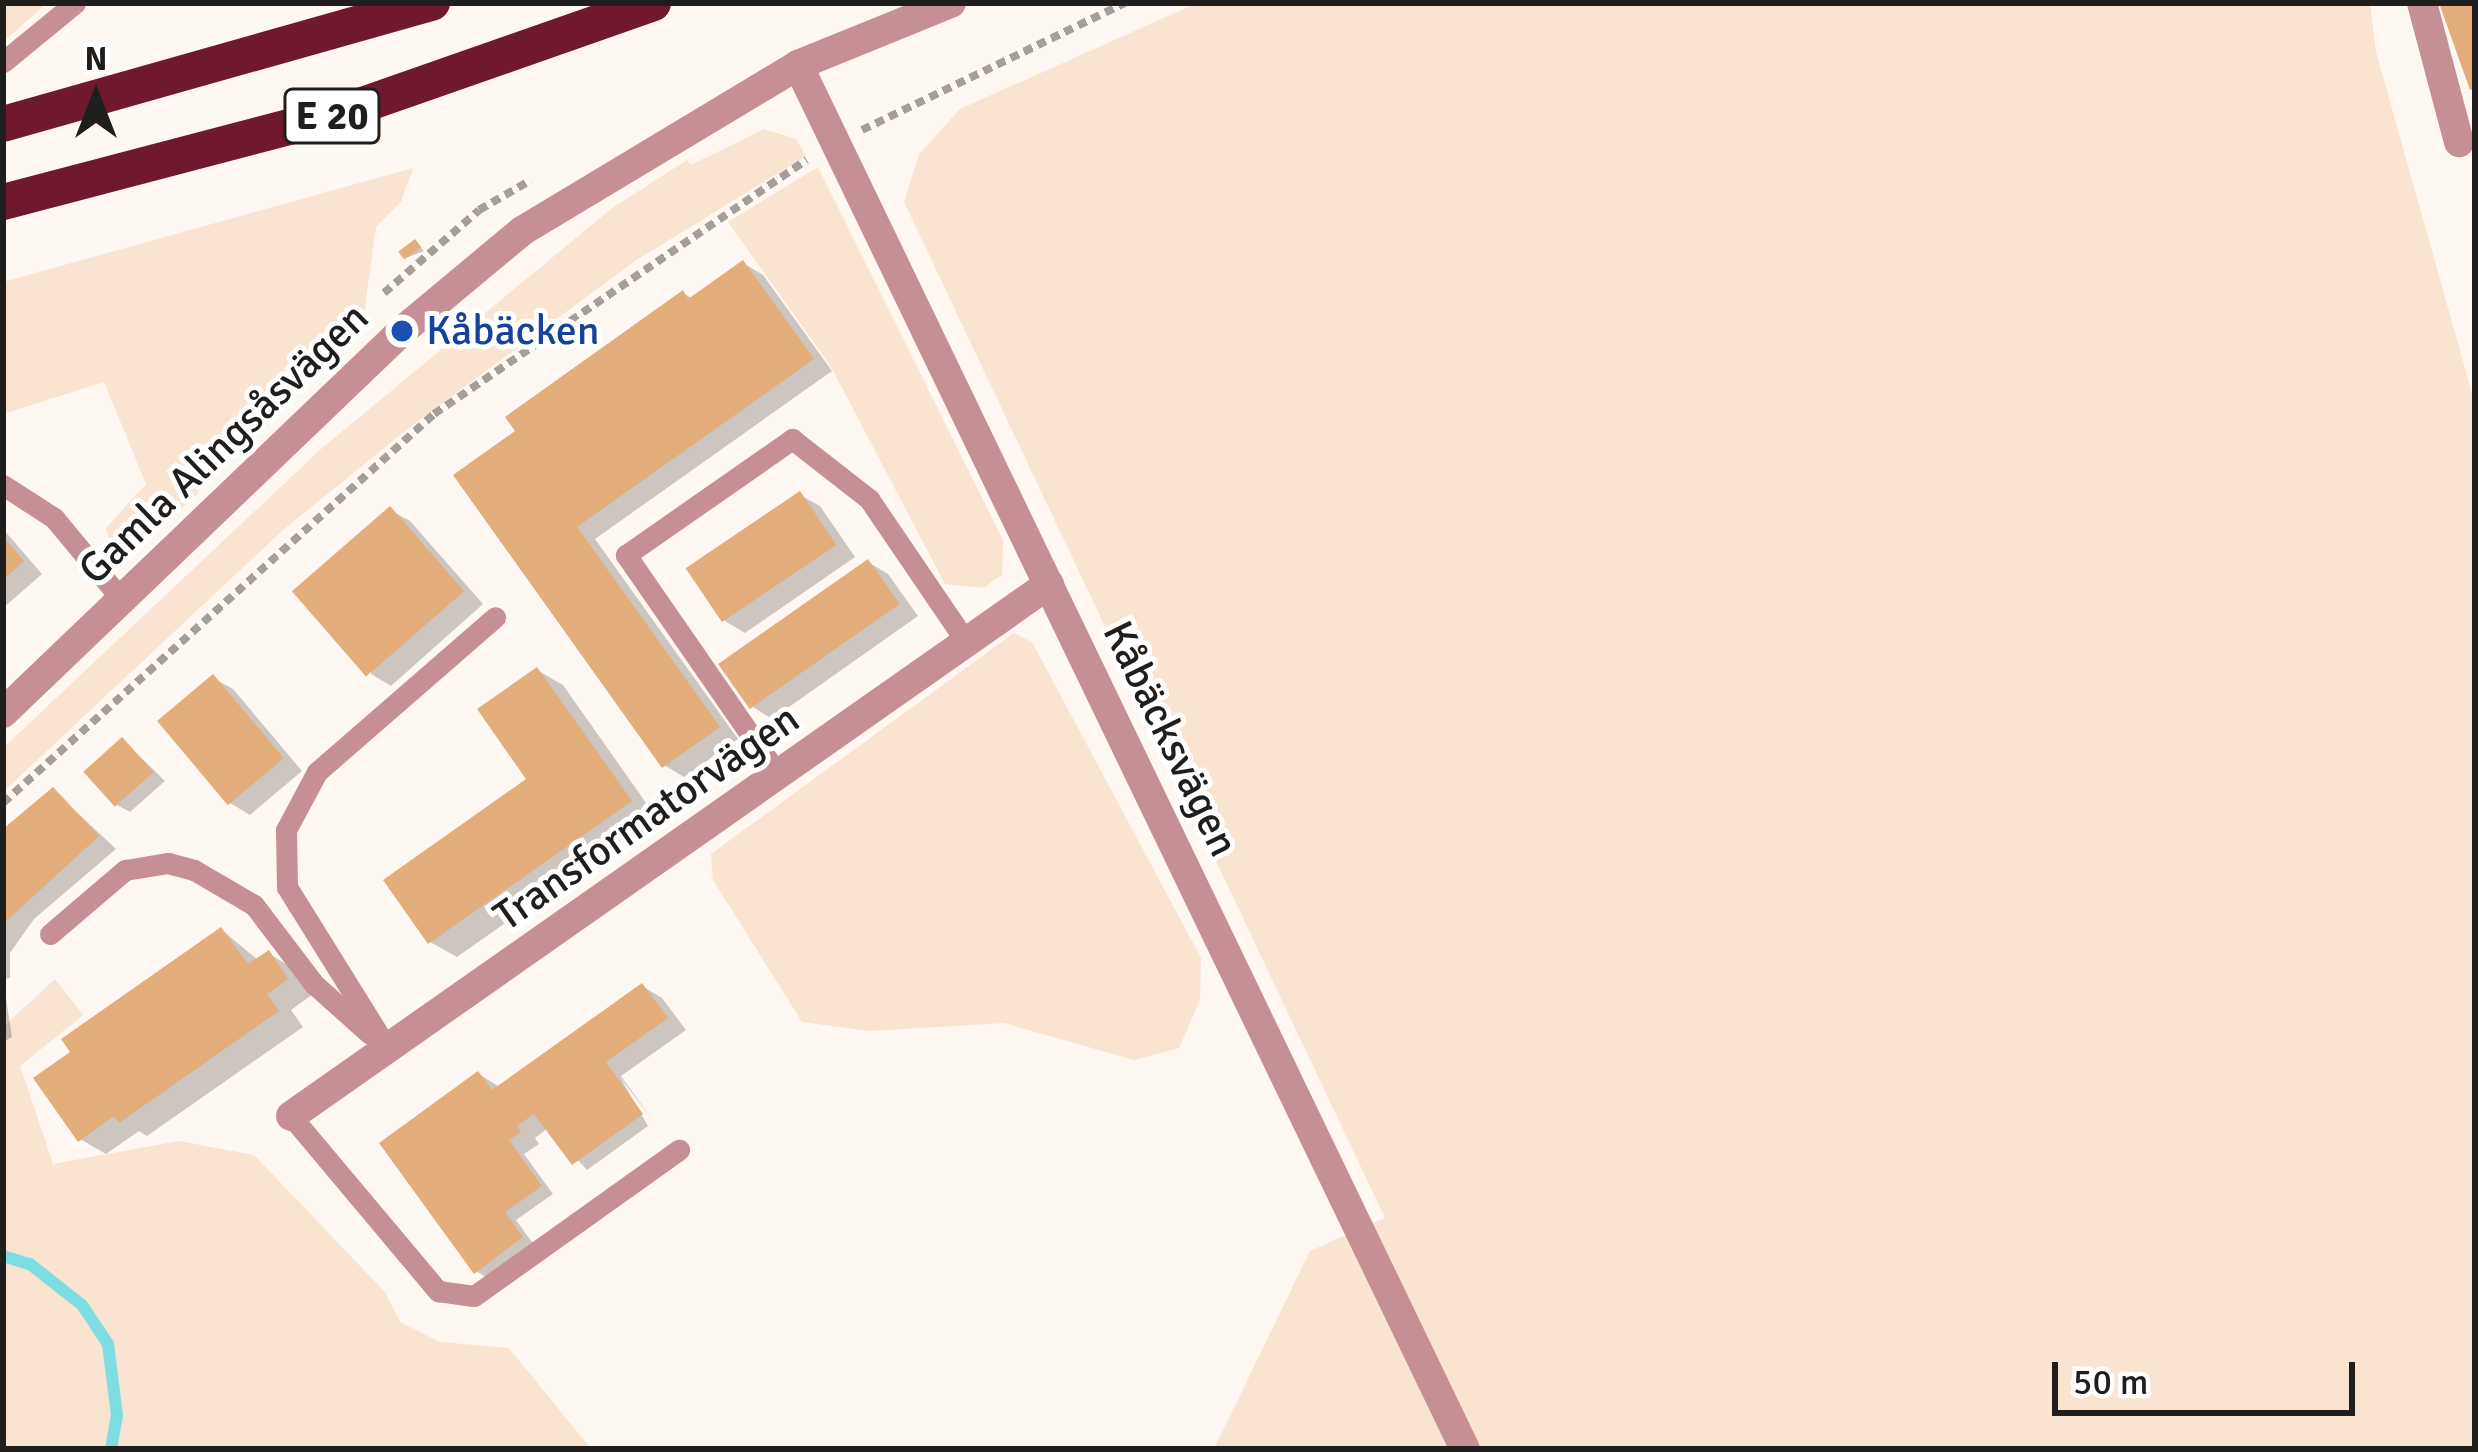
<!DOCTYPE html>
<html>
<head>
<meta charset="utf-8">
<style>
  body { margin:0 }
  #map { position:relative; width:2478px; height:1452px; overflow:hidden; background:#fff7f1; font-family:Signika,sans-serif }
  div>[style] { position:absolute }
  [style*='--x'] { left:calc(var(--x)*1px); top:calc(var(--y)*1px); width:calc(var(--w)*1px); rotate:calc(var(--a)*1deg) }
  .green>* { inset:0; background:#f9e3d1 }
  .shadow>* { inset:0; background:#0003 }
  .stream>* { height:12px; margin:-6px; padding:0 6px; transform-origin:6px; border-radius:6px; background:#7edde1 }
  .building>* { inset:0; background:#e3ad7c; transform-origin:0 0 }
  .path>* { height:8px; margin-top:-4px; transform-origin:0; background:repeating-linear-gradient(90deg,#a59f9b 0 9px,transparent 0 15px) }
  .service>* { height:21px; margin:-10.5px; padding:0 10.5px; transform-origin:10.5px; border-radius:10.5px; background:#c68f95 }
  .minor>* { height:30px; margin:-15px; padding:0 15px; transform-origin:15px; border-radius:15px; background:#c68f95 }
  .tertiary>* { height:30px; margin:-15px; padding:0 15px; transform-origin:15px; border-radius:15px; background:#c68f95 }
  .motorway>* { height:36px; margin:-18px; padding:0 18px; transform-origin:18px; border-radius:18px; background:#70192e }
  .dots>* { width:33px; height:33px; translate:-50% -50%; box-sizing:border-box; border:6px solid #fff; border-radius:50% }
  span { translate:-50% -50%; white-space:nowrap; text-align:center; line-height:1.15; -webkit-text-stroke:10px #fff; paint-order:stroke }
  .shield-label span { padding:3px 9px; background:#fff; border:3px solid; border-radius:9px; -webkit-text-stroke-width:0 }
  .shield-label { font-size:39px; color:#201e1c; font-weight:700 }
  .transit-label { font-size:42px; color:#164399 }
  .left { translate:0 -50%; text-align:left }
  .street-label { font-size:42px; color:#201e1c }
  .frame { position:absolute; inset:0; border:6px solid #201e1c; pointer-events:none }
  .north { position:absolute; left:36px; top:36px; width:120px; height:120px; -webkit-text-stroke:9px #fff; paint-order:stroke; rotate:0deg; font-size:33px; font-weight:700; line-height:48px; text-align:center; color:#201e1c }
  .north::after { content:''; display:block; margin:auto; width:42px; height:54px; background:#201e1c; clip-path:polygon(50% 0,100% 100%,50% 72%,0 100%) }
  .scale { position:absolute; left:2052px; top:1362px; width:303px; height:54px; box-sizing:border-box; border:6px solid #201e1c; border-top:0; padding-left:15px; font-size:36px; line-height:42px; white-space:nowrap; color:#201e1c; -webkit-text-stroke:9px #fff; paint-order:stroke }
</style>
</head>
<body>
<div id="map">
  <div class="green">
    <i style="clip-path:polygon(3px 3px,47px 3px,3px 42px)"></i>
    <i style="clip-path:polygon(1197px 3px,2370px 3px,2376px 52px,2475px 404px,2475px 1449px,1214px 1449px,1310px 1251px,1385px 1218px,904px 202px,919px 154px,960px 109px)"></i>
    <i style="clip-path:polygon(764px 129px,796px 139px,806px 156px,635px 261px,410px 427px,283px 530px,3px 792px,3px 748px,321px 449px,611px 209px,687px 160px,691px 165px)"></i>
    <i style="clip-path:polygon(818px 167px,1003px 540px,1002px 575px,983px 588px,945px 584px,830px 365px,728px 222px)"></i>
    <i style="clip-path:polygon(413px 168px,401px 202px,376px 227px,364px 314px,259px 435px,145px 543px,131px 553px,111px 551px,106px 528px,146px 484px,104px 382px,3px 414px,3px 282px)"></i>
    <i style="clip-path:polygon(1014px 633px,1032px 642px,1201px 958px,1200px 1000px,1179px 1048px,1134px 1060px,1004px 1023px,870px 1031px,802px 1022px,713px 880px,711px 854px)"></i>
    <i style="clip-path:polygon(55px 979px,83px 1015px,20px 1066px,53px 1164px,179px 1141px,254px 1155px,385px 1292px,400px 1322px,440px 1342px,509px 1348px,591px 1449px,3px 1449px,3px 1027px)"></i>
  </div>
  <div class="shadow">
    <i style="clip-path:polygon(420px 246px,424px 251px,406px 258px)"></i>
    <i style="clip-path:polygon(743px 263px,763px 275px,832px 371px,595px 539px,738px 739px,684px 777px,664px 765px,519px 432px,683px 293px,693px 299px)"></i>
    <i style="clip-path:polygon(800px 495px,820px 506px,855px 557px,745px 633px,725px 621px,745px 543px,739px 536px)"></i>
    <i style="clip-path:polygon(390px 510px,410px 521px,483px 604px,391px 686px,371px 674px)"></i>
    <i style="clip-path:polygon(3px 529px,42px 574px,3px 608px)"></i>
    <i style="clip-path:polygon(868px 562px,888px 574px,918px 616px,772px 719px,753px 707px)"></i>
    <i style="clip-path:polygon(537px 670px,563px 685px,656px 817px,457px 957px,430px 942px,530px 780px)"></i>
    <i style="clip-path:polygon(213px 678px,233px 689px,302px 771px,250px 815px,230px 803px)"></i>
    <i style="clip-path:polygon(123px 740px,165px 781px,130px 812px,117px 805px)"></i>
    <i style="clip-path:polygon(53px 790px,116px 849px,34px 919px,10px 953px,10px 978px,3px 979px,12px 1037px,3px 1042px,3px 833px)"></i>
    <i style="clip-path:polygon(222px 930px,259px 961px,269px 954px,295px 969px,313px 994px,291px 1010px,303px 1027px,147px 1136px,139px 1131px,106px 1154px,80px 1139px,74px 1053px)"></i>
    <i style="clip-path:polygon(642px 986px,662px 998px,686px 1030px,621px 1076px,654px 1122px,620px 1077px,648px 1126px,587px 1170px,548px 1128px,535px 1138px,539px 1144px,524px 1154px,553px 1194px,516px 1220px,534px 1245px,489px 1279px,476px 1271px,479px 1074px,498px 1086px)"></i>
  </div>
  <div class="stream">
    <i style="--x:3;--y:1256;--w:28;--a:17"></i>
    <i style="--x:30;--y:1264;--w:66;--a:38.3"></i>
    <i style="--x:82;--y:1305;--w:47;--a:56.3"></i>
    <i style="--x:108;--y:1344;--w:72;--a:82.8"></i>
    <i style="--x:117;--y:1415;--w:35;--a:100"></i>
  </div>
  <div class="building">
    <i style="clip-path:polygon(2439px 3px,2475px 3px,2475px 88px,2470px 90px)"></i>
    <i style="left:415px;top:239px;width:10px;height:21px;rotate:53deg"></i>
    <i style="clip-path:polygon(743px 260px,814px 359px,577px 527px,720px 727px,662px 768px,453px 475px,515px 431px,505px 417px,683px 290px,688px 299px)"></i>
    <i style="left:800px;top:491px;width:65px;height:138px;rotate:56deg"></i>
    <i style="left:390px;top:506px;width:113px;height:130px;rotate:49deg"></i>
    <i style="clip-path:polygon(3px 537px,24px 561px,3px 580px)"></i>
    <i style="left:868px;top:559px;width:55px;height:183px;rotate:55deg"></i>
    <i style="clip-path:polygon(537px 667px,632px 801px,428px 944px,383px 880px,526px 779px,477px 709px)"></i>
    <i style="left:213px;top:674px;width:110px;height:73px;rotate:50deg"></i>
    <i style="left:122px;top:737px;width:47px;height:52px;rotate:48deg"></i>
    <i style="clip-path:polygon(53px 787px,99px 836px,3px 924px,3px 829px)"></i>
    <i style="clip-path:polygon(221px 927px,248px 964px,269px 950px,288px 979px,267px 994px,279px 1011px,119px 1123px,114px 1116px,78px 1142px,33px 1078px,70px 1052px,61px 1039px)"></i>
    <i style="clip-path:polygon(642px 983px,668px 1018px,606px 1062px,643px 1114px,572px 1165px,534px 1114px,517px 1126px,521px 1132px,509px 1140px,542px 1186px,505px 1212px,523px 1237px,474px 1274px,379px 1143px,478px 1071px,492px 1090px)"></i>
  </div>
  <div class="path">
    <i style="--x:862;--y:130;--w:292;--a:-25.8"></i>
    <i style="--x:384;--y:293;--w:126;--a:-41.1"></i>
    <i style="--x:479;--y:210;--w:60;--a:-30"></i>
    <i style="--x:3;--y:803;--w:581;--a:-42.07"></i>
    <i style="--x:434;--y:414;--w:451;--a:-34.3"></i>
  </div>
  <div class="service">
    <i style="--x:3;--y:62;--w:93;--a:-39.3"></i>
    <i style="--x:3;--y:485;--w:61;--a:32.9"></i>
    <i style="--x:54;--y:518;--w:108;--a:50.3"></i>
    <i style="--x:779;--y:776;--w:269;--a:-124.7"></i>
    <i style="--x:626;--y:555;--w:203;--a:-34.9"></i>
    <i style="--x:792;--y:439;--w:98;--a:37.9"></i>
    <i style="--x:869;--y:499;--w:174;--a:55.8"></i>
    <i style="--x:50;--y:934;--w:99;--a:-40.5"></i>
    <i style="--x:125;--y:870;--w:44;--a:-9.2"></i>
    <i style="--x:168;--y:863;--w:27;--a:15"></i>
    <i style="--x:194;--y:870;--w:69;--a:30.3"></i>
    <i style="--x:254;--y:905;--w:99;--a:52.8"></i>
    <i style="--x:314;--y:984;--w:75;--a:41.8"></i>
    <i style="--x:389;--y:1051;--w:193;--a:-121.9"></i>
    <i style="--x:287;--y:887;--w:57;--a:-91"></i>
    <i style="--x:286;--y:830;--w:66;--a:-61.9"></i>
    <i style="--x:317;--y:772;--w:236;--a:-41"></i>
    <i style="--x:291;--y:1116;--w:229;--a:50"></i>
    <i style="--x:438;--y:1291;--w:36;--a:8"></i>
    <i style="--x:474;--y:1296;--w:252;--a:-35.5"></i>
  </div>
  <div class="minor">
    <i style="--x:2422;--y:3;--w:144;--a:75.1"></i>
    <i style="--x:798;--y:65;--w:1536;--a:64.27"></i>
    <i style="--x:291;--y:1116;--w:926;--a:-35.06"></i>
  </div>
  <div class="tertiary">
    <i style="--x:3;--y:713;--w:552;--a:-43.75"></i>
    <i style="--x:402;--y:331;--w:156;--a:-39.8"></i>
    <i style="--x:522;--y:231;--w:322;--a:-31"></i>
    <i style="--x:798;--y:65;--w:165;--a:-22.1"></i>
  </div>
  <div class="motorway">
    <i style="--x:3;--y:124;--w:446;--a:-15.8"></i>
    <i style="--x:3;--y:202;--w:342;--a:-14.7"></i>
    <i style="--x:334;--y:115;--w:338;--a:-19.3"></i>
  </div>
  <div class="dots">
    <i style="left:402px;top:331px;background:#1a4fb4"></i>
  </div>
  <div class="shield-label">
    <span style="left:332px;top:116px">E 20</span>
  </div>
  <div class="transit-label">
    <span class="left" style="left:426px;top:331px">Kåbäcken</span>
  </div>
  <div class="street-label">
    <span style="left:224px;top:444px;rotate:-44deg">Gamla Alingsåsvägen</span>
    <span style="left:1170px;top:739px;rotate:64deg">Kåbäcksvägen</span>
    <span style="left:647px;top:818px;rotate:-35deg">Transformatorvägen</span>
  </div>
  <div class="frame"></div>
  <div class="north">N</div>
  <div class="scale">50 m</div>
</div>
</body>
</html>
